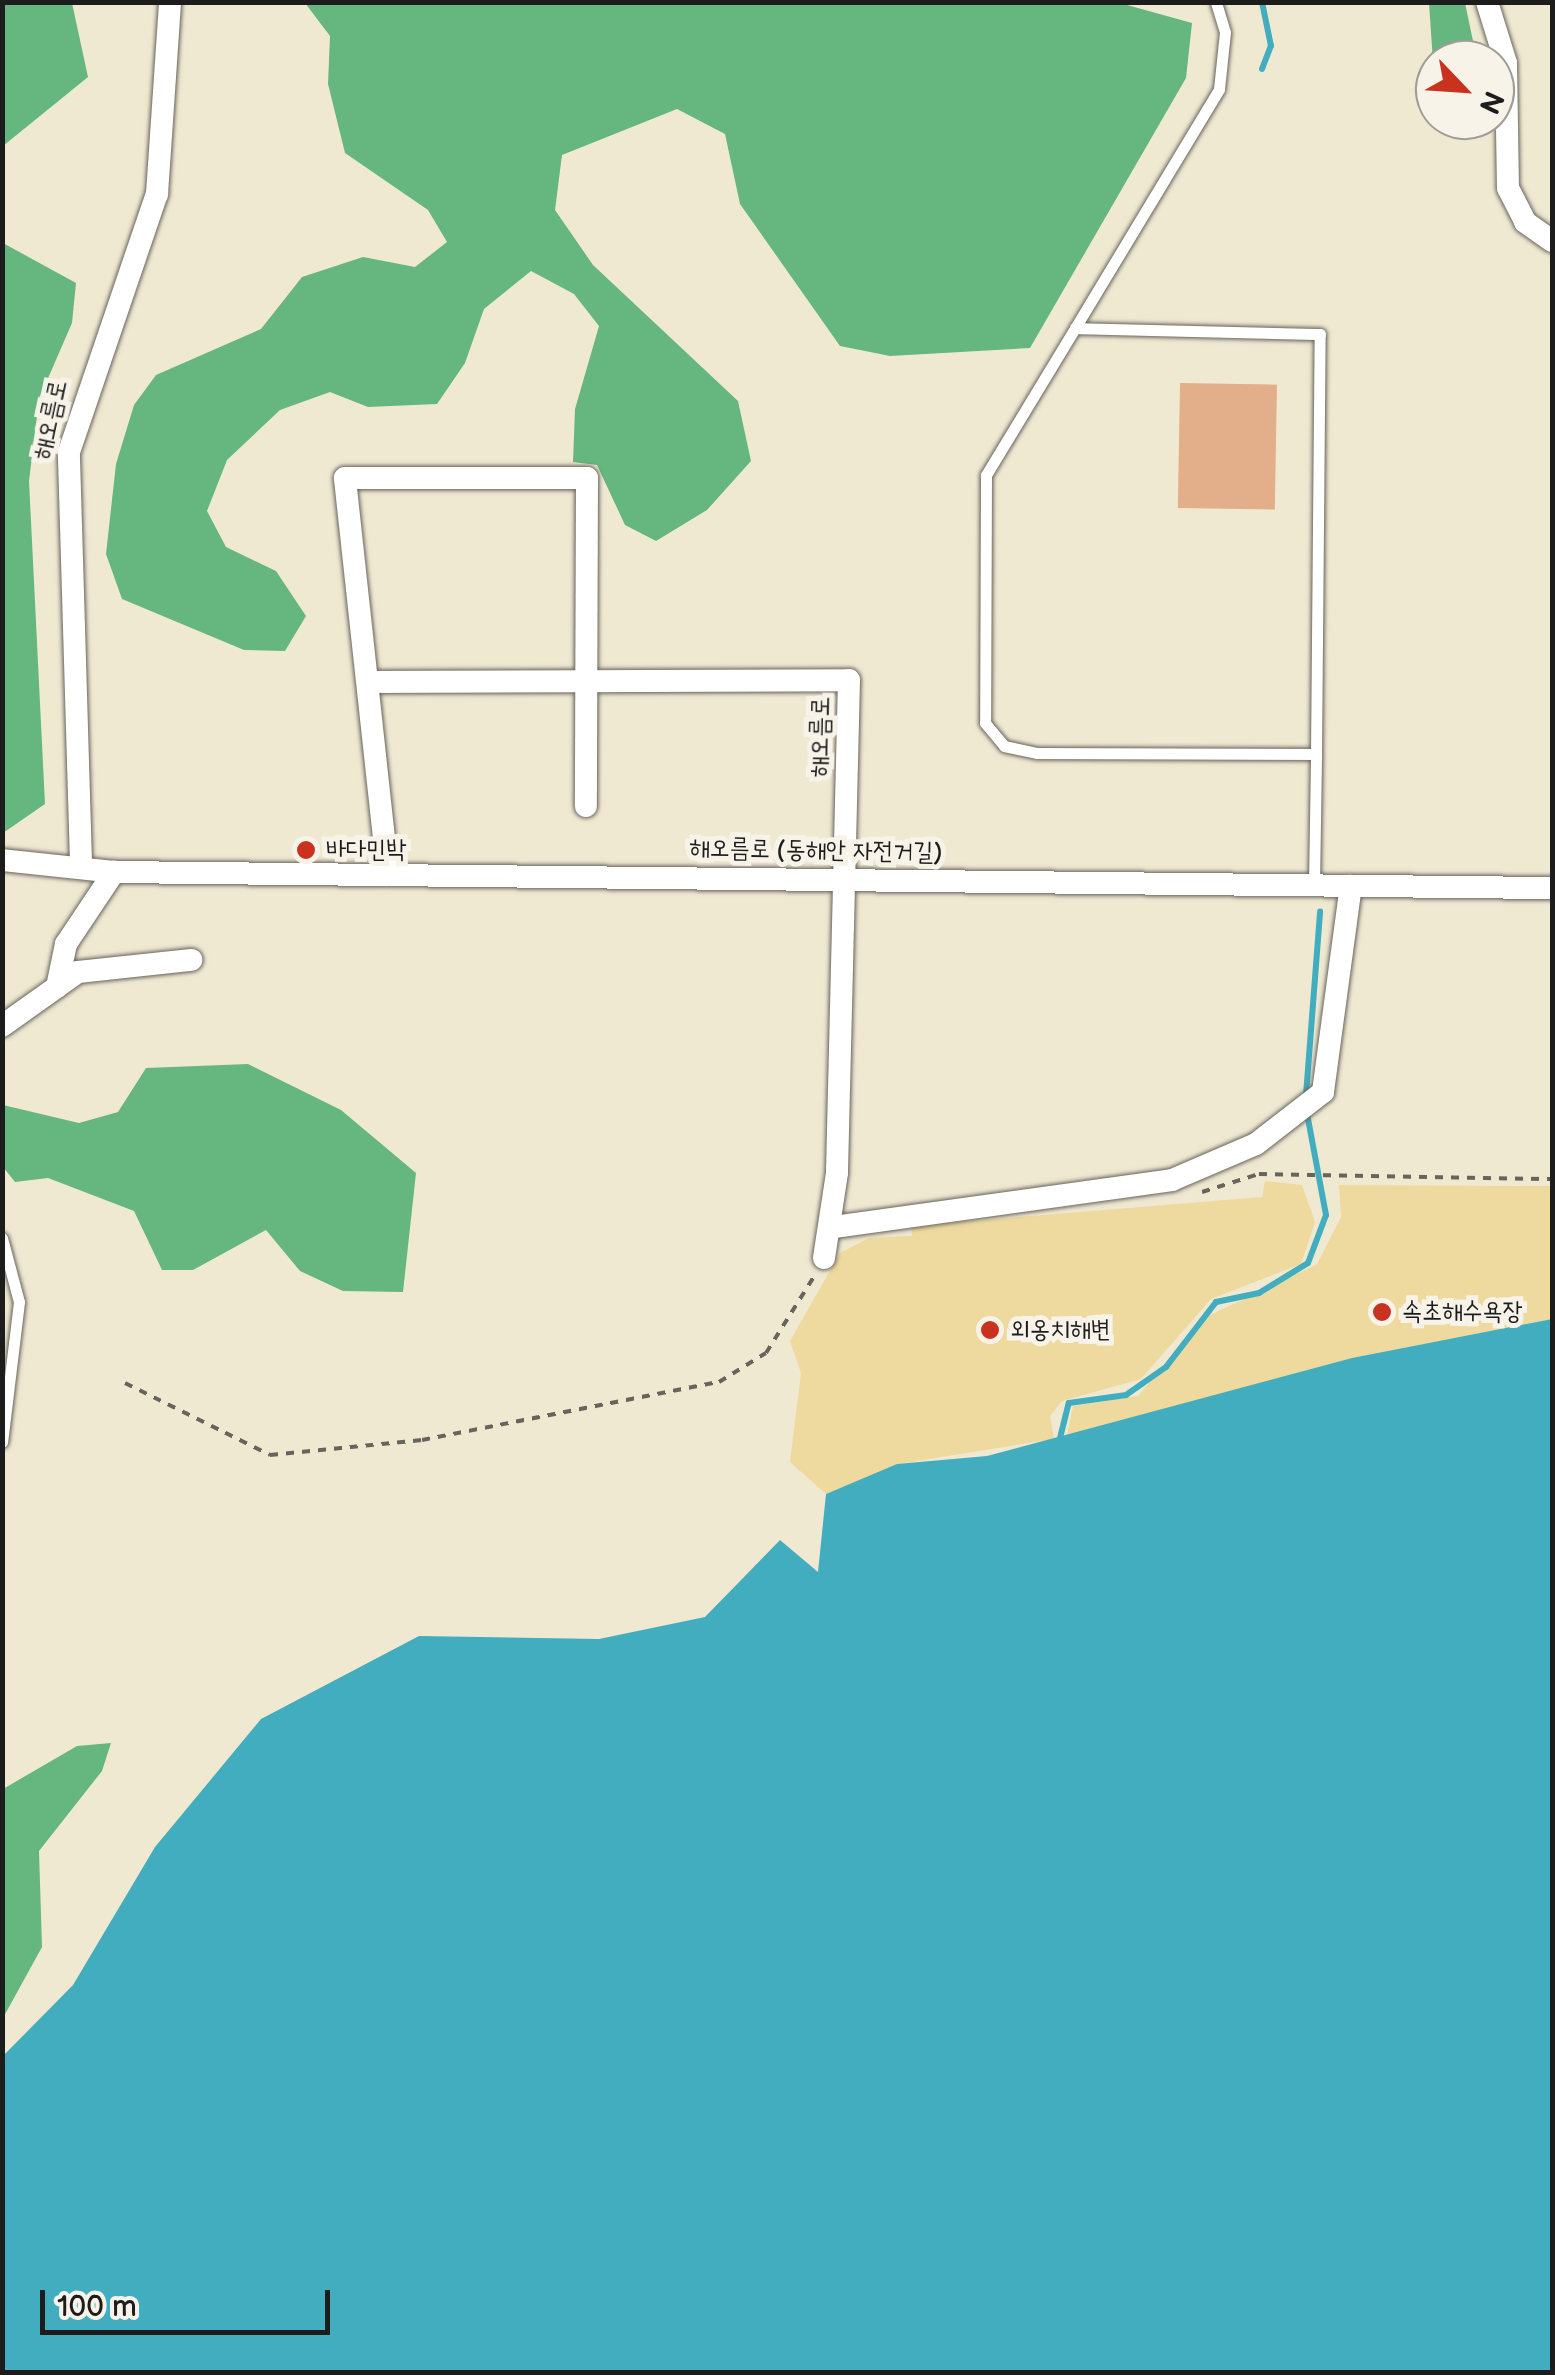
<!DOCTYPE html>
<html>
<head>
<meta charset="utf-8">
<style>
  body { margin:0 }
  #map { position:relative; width:1555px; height:2375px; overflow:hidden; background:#f0e9d2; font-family:"Balsamiq Sans","Poor Story",sans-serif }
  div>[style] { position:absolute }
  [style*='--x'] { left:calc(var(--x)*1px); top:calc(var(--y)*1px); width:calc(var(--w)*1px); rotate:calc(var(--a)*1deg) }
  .forest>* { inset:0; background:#66b680 }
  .sand>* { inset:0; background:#eeda9e }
  .water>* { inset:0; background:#41adbf }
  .stream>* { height:6px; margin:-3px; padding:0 3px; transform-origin:3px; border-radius:3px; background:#41adbf }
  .building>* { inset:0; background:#e3ae8a; transform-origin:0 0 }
  .path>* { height:4px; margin-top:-2px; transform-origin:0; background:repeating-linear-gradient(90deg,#66645c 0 8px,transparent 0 16px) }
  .roads { filter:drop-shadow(0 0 2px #66645c) drop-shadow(0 0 2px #66645c) }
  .lane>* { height:11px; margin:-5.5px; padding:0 5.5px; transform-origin:5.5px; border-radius:5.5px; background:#fff }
  .street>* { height:22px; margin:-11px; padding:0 11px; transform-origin:11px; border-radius:11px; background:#fff }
  .dots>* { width:28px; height:28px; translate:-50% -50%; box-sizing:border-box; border:5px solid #f7f3e8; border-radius:50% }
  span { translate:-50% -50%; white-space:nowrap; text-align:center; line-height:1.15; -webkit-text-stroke:10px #f7f3e8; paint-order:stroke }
  .street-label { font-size:25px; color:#1c1c1c }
  .poi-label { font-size:25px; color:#1c1c1c }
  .left { translate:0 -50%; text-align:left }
  .frame { position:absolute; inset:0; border:5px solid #1c1c1c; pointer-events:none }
  .north { position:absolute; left:1415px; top:40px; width:100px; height:100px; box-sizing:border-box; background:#f7f3e8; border:2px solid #9f9d96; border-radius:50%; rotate:115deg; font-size:28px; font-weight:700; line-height:40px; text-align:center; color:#1c1c1c }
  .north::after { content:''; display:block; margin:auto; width:35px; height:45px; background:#c8321e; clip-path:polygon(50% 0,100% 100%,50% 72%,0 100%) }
  .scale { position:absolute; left:40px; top:2290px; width:290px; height:45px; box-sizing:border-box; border:5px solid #1c1c1c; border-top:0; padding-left:12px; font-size:30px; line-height:35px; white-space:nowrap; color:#1c1c1c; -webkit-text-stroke:8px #f7f3e8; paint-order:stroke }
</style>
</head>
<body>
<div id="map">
  <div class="forest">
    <i style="clip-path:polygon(3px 2px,72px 3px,88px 77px,3px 146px)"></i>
    <i style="clip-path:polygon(1120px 3px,1192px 23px,1186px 78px,1030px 348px,890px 356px,840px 346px,740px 204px,725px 134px,677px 109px,562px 155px,555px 210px,593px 265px,738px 401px,751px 461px,707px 510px,656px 541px,625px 525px,597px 465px,573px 462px,575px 409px,599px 326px,574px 294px,531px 271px,484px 309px,465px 363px,437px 404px,368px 407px,330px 392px,280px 410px,227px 460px,207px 511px,226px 547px,276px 571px,306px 616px,285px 651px,244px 650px,122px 599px,106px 554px,116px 464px,134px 405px,156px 375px,261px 329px,302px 277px,363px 257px,415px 267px,447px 242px,428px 210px,345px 153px,328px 84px,330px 36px,305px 3px)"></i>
    <i style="clip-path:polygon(1429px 3px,1465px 3px,1477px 60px,1435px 60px,1435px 91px)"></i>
    <i style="clip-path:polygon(3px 243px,76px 283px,72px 323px,39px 399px,29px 481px,45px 804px,3px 833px)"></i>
    <i style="clip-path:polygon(248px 1064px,341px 1110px,416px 1173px,403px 1292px,343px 1291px,300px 1271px,266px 1230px,193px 1270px,162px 1270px,134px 1211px,48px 1178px,15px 1182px,3px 1167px,3px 1105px,79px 1123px,118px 1112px,146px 1068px)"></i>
    <i style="clip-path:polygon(111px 1743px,102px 1771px,39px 1851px,42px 1947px,3px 2018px,3px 1789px,77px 1746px)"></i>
  </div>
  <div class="sand">
    <i style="clip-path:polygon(1265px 1181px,1302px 1185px,1315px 1222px,1301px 1264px,1211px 1299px,1141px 1379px,1062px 1401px,1050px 1416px,1054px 1439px,898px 1464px,826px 1494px,790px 1462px,801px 1373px,790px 1341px,840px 1253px,869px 1238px,912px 1236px,911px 1226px,1262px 1197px)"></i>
    <i style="clip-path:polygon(1339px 1185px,1552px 1186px,1552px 1319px,1352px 1358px,1067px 1436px,1073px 1406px,1138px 1396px,1204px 1318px,1317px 1264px,1341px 1217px)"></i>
  </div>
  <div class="water">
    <i style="clip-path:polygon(1552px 1319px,1552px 2372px,3px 2372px,3px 2056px,73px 1985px,155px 1847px,261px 1719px,419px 1636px,599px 1639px,705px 1617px,780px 1540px,818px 1572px,826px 1494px,897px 1464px,987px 1456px,1352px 1358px)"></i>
  </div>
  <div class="stream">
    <i style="--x:1262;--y:69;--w:25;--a:-69"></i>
    <i style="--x:1271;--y:46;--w:45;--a:-101.6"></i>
    <i style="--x:1306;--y:1095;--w:184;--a:-85.6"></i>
    <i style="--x:1060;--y:1438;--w:36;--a:-76"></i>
    <i style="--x:1069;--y:1403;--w:58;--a:-8"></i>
    <i style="--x:1126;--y:1395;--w:49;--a:-35"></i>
    <i style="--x:1166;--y:1367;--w:82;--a:-52.4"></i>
    <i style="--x:1216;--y:1302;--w:44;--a:-11.8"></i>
    <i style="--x:1259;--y:1293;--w:57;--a:-31.5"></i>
    <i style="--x:1308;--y:1263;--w:51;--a:-69.4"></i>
    <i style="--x:1326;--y:1215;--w:104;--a:-100.6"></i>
  </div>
  <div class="building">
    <i style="left:1180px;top:383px;width:97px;height:125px;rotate:1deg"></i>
  </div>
  <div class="path">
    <i style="--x:1202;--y:1192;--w:60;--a:-17.5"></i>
    <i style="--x:1259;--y:1174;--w:293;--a:1"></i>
    <i style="--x:125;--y:1383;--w:162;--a:26.4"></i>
    <i style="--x:270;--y:1455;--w:153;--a:-5.6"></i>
    <i style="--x:422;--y:1440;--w:303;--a:-11.1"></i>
    <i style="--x:719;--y:1382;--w:55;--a:-31.7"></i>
    <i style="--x:766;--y:1353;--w:92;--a:-57.9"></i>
  </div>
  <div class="roads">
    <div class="lane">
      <i style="--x:1075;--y:328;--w:279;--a:-58.9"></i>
      <i style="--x:1219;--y:89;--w:57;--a:-84"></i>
      <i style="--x:1225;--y:32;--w:31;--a:-107"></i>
      <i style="--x:1314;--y:885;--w:131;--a:-89.1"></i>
      <i style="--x:1316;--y:754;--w:420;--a:-89.5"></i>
      <i style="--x:1320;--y:334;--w:245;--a:-178.6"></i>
      <i style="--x:1075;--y:328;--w:172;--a:121.2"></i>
      <i style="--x:986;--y:475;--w:248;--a:90.2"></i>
      <i style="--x:985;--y:723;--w:30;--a:50"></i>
      <i style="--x:1004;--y:746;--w:34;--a:12"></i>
      <i style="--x:1037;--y:753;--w:279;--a:0.2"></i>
      <i style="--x:2;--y:1238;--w:66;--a:75.1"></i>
      <i style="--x:19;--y:1302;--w:141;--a:96.9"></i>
    </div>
    <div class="street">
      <i style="--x:1487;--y:2;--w:64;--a:72.7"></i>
      <i style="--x:1506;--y:63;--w:125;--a:89.1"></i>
      <i style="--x:1508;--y:188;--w:38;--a:63"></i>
      <i style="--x:1525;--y:222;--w:33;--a:35"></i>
      <i style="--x:373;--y:682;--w:476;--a:-0.2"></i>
      <i style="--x:849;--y:680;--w:493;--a:91.4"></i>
      <i style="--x:837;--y:1173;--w:86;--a:98.7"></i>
      <i style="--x:2;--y:860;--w:113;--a:6.1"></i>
      <i style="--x:114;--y:872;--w:1438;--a:0.64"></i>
      <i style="--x:81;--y:863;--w:411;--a:-91.7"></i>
      <i style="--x:69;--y:452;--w:273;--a:-71.2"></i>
      <i style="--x:157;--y:194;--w:192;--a:-86.1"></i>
      <i style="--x:388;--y:875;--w:399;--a:-96.2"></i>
      <i style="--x:345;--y:478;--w:242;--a:0"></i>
      <i style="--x:587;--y:478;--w:328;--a:90.2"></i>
      <i style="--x:57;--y:987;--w:44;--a:-78.2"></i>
      <i style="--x:66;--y:944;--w:87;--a:-56.3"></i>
      <i style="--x:2;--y:1026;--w:93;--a:-35.4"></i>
      <i style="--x:78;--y:972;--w:114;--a:-6.1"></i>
      <i style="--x:834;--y:1227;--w:341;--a:-7.9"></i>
      <i style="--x:1172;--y:1180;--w:91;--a:-23.2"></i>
      <i style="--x:1256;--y:1144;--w:85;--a:-37.8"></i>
      <i style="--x:1323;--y:1092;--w:208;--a:-82.3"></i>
    </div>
  </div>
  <div class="dots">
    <i style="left:306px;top:850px;background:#c8321e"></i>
    <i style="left:1382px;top:1312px;background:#c8321e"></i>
    <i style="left:990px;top:1330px;background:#c8321e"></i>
  </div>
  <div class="street-label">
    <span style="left:51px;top:420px;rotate:-78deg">해오름로</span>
    <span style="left:821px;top:737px;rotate:-89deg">해오름로</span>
    <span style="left:816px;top:851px;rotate:1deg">해오름로 (동해안 자전거길)</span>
  </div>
  <div class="poi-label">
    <span class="left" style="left:326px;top:850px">바다민박</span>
    <span class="left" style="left:1402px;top:1312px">속초해수욕장</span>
    <span class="left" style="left:1010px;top:1330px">외옹치해변</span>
  </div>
  <div class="frame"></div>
  <div class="north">N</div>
  <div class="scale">100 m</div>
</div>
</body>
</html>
